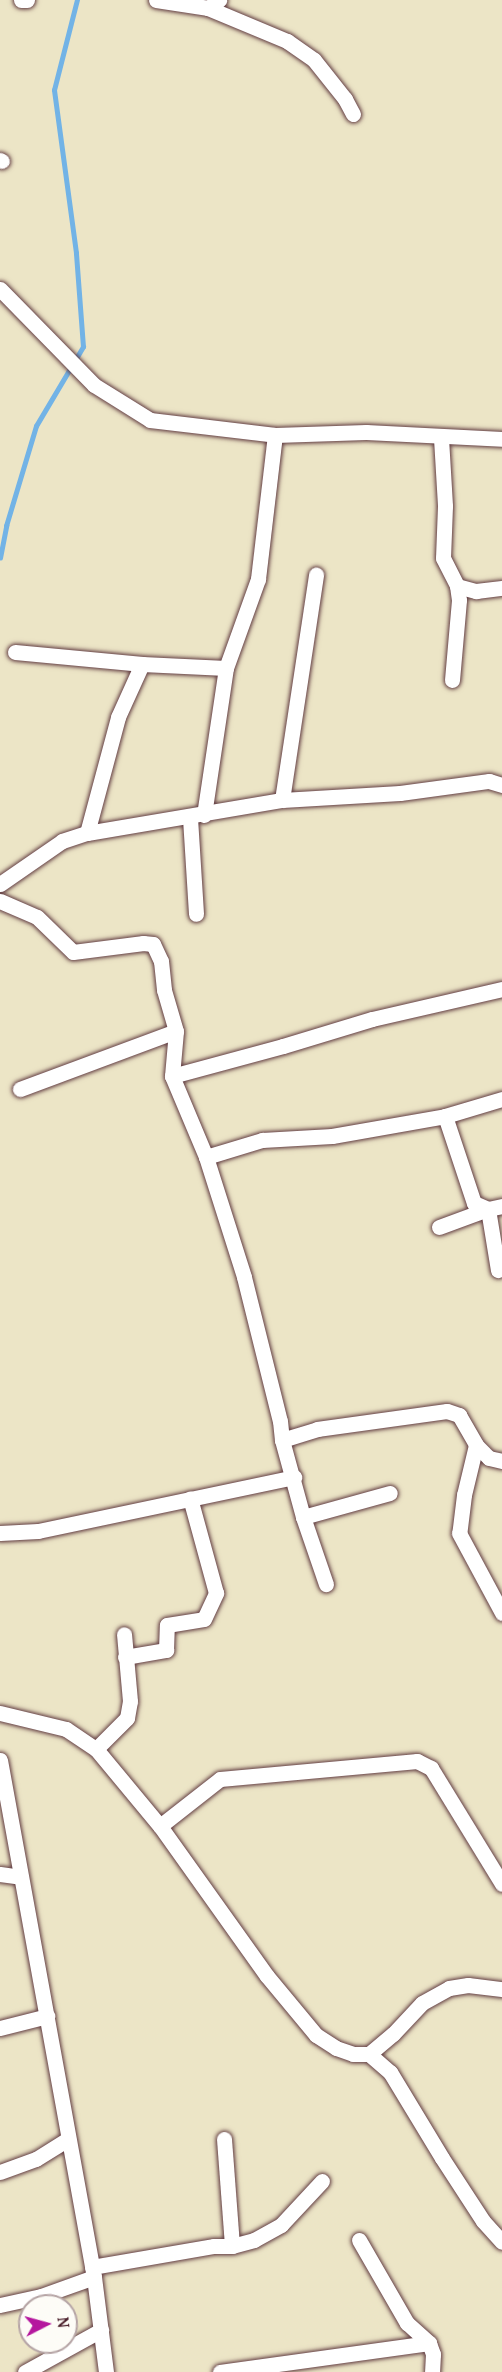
<!DOCTYPE html>
<html>
<head>
<meta charset="utf-8">
<style>
  body { margin:0 }
  #map { position:relative; width:502px; height:2372px; overflow:hidden; background:#ece5c6; font-family:"Gentium Book Plus",serif }
  div>[style] { position:absolute }
  [style*='--x'] { left:calc(var(--x)*1px); top:calc(var(--y)*1px); width:calc(var(--w)*1px); rotate:calc(var(--a)*1deg) }
  .stream>* { height:4.5px; margin:-2.25px; padding:0 2.25px; transform-origin:2.25px; border-radius:2.25px; background:#72b3e6 }
  .roads { filter:drop-shadow(0 0 2px #623d42) drop-shadow(0 0 2px #623d42) }
  .street>* { height:15px; margin:-7.5px; padding:0 7.5px; transform-origin:7.5px; border-radius:7.5px; background:#fff }
  span { translate:-50% -50%; white-space:nowrap; text-align:center; line-height:1.15; -webkit-text-stroke:6px #fdfcf7; paint-order:stroke }
  .north { position:absolute; left:18px; top:2294px; width:60px; height:60px; box-sizing:border-box; background:#fdfcf7; border:2px solid #b5a4a5; border-radius:50%; rotate:84deg; font-size:16px; font-weight:700; line-height:24px; text-align:center; color:#4a1f2b }
  .north::after { content:''; display:block; margin:auto; width:21px; height:27px; background:#b5179e; clip-path:polygon(50% 0,100% 100%,50% 72%,0 100%) }
</style>
</head>
<body>
<div id="map">
  <div class="stream">
    <i style="--x:0;--y:558;--w:33;--a:-79"></i>
    <i style="--x:6;--y:526;--w:104;--a:-73.3"></i>
    <i style="--x:36;--y:426;--w:92;--a:-59.3"></i>
    <i style="--x:83;--y:347;--w:94;--a:-94.3"></i>
    <i style="--x:76;--y:253;--w:164;--a:-97.7"></i>
    <i style="--x:54;--y:90;--w:93;--a:-75.7"></i>
  </div>
  <div class="roads">
    <div class="street">
      <i style="--x:21;--y:0;--w:6;--a:0"></i>
      <i style="--x:156;--y:0;--w:53;--a:8.7"></i>
      <i style="--x:208;--y:8;--w:14;--a:-36"></i>
      <i style="--x:208;--y:8;--w:86;--a:22.7"></i>
      <i style="--x:287;--y:41;--w:33;--a:35"></i>
      <i style="--x:314;--y:60;--w:50;--a:51.5"></i>
      <i style="--x:345;--y:99;--w:17;--a:62"></i>
      <i style="--x:0;--y:160;--w:2;--a:27"></i>
      <i style="--x:0;--y:289;--w:134;--a:45.6"></i>
      <i style="--x:94;--y:385;--w:66;--a:32"></i>
      <i style="--x:150;--y:420;--w:126;--a:6.8"></i>
      <i style="--x:275;--y:435;--w:91;--a:-1.9"></i>
      <i style="--x:366;--y:432;--w:136;--a:2.9"></i>
      <i style="--x:441;--y:438;--w:68;--a:86.6"></i>
      <i style="--x:445;--y:506;--w:52;--a:92.2"></i>
      <i style="--x:443;--y:558;--w:31;--a:63"></i>
      <i style="--x:457;--y:586;--w:20;--a:15"></i>
      <i style="--x:476;--y:591;--w:26;--a:-7"></i>
      <i style="--x:15;--y:652;--w:128;--a:5.4"></i>
      <i style="--x:142;--y:664;--w:84;--a:2.7"></i>
      <i style="--x:452;--y:680;--w:80;--a:-85"></i>
      <i style="--x:459;--y:600;--w:14;--a:-98"></i>
      <i style="--x:282;--y:800;--w:228;--a:-81.4"></i>
      <i style="--x:204;--y:815;--w:149;--a:-81.5"></i>
      <i style="--x:226;--y:668;--w:95;--a:-70.2"></i>
      <i style="--x:258;--y:579;--w:145;--a:-83.3"></i>
      <i style="--x:190;--y:818;--w:96;--a:86.4"></i>
      <i style="--x:87;--y:833;--w:120;--a:-75"></i>
      <i style="--x:118;--y:717;--w:58;--a:-65.6"></i>
      <i style="--x:0;--y:884;--w:75;--a:-34.7"></i>
      <i style="--x:62;--y:841;--w:26;--a:-18"></i>
      <i style="--x:87;--y:833;--w:198;--a:-9.6"></i>
      <i style="--x:282;--y:800;--w:118;--a:-3.4"></i>
      <i style="--x:400;--y:793;--w:90;--a:-7.7"></i>
      <i style="--x:489;--y:781;--w:14;--a:17"></i>
      <i style="--x:0;--y:901;--w:40;--a:23.4"></i>
      <i style="--x:37;--y:917;--w:50;--a:44.2"></i>
      <i style="--x:73;--y:952;--w:71;--a:-7.3"></i>
      <i style="--x:143;--y:943;--w:10;--a:6"></i>
      <i style="--x:153;--y:944;--w:19;--a:65"></i>
      <i style="--x:161;--y:961;--w:29;--a:84"></i>
      <i style="--x:164;--y:990;--w:43;--a:73.7"></i>
      <i style="--x:176;--y:1031;--w:45;--a:95.1"></i>
      <i style="--x:172;--y:1076;--w:88;--a:67.2"></i>
      <i style="--x:206;--y:1157;--w:126;--a:72.4"></i>
      <i style="--x:244;--y:1277;--w:148;--a:76"></i>
      <i style="--x:280;--y:1421;--w:19;--a:84"></i>
      <i style="--x:282;--y:1440;--w:80;--a:74.7"></i>
      <i style="--x:303;--y:1517;--w:71;--a:71.1"></i>
      <i style="--x:172;--y:1076;--w:115;--a:-15.1"></i>
      <i style="--x:283;--y:1046;--w:93;--a:-16.9"></i>
      <i style="--x:372;--y:1019;--w:133;--a:-13"></i>
      <i style="--x:20;--y:1089;--w:166;--a:-20.4"></i>
      <i style="--x:445;--y:1116;--w:92;--a:71.6"></i>
      <i style="--x:474;--y:1203;--w:15;--a:23"></i>
      <i style="--x:206;--y:1157;--w:59;--a:-16.9"></i>
      <i style="--x:262;--y:1140;--w:70;--a:-3.3"></i>
      <i style="--x:332;--y:1136;--w:115;--a:-10"></i>
      <i style="--x:445;--y:1116;--w:59;--a:-16.6"></i>
      <i style="--x:488;--y:1209;--w:62;--a:80.7"></i>
      <i style="--x:439;--y:1227;--w:52;--a:-20.2"></i>
      <i style="--x:488;--y:1209;--w:14;--a:-12"></i>
      <i style="--x:282;--y:1440;--w:37;--a:-17"></i>
      <i style="--x:317;--y:1429;--w:131;--a:-7.9"></i>
      <i style="--x:447;--y:1411;--w:13;--a:18"></i>
      <i style="--x:459;--y:1415;--w:34;--a:60"></i>
      <i style="--x:476;--y:1445;--w:18;--a:45"></i>
      <i style="--x:489;--y:1458;--w:13;--a:13"></i>
      <i style="--x:476;--y:1445;--w:51;--a:103.5"></i>
      <i style="--x:464;--y:1495;--w:38;--a:97"></i>
      <i style="--x:459;--y:1533;--w:91;--a:61.7"></i>
      <i style="--x:303;--y:1517;--w:90;--a:-15.4"></i>
      <i style="--x:0;--y:1533;--w:38;--a:-3"></i>
      <i style="--x:38;--y:1531;--w:262;--a:-11.9"></i>
      <i style="--x:125;--y:1657;--w:42;--a:-9.7"></i>
      <i style="--x:166;--y:1650;--w:25;--a:-88"></i>
      <i style="--x:167;--y:1625;--w:37;--a:-9"></i>
      <i style="--x:204;--y:1619;--w:29;--a:-65"></i>
      <i style="--x:216;--y:1593;--w:98;--a:-105.3"></i>
      <i style="--x:0;--y:1713;--w:68;--a:13.6"></i>
      <i style="--x:66;--y:1729;--w:36;--a:34"></i>
      <i style="--x:96;--y:1749;--w:100;--a:50.3"></i>
      <i style="--x:160;--y:1826;--w:184;--a:54.5"></i>
      <i style="--x:267;--y:1976;--w:77;--a:50.3"></i>
      <i style="--x:316;--y:2035;--w:24;--a:33"></i>
      <i style="--x:336;--y:2048;--w:18;--a:19"></i>
      <i style="--x:353;--y:2054;--w:16;--a:0"></i>
      <i style="--x:369;--y:2054;--w:31;--a:-40"></i>
      <i style="--x:393;--y:2034;--w:42;--a:-46.9"></i>
      <i style="--x:422;--y:2003;--w:31;--a:-29"></i>
      <i style="--x:449;--y:1988;--w:19;--a:-9"></i>
      <i style="--x:468;--y:1985;--w:34;--a:7"></i>
      <i style="--x:96;--y:1749;--w:44;--a:-45"></i>
      <i style="--x:127;--y:1718;--w:17;--a:-80"></i>
      <i style="--x:130;--y:1701;--w:67;--a:-95.1"></i>
      <i style="--x:0;--y:1760;--w:525;--a:79.7"></i>
      <i style="--x:94;--y:2277;--w:96;--a:82.8"></i>
      <i style="--x:160;--y:1826;--w:76;--a:-38.1"></i>
      <i style="--x:220;--y:1779;--w:198;--a:-5.2"></i>
      <i style="--x:417;--y:1761;--w:16;--a:27"></i>
      <i style="--x:431;--y:1768;--w:136;--a:58.5"></i>
      <i style="--x:0;--y:1874;--w:21;--a:8"></i>
      <i style="--x:0;--y:2028;--w:49;--a:-14.3"></i>
      <i style="--x:369;--y:2054;--w:28;--a:41"></i>
      <i style="--x:390;--y:2072;--w:100;--a:58.8"></i>
      <i style="--x:442;--y:2158;--w:75;--a:56.9"></i>
      <i style="--x:483;--y:2221;--w:28;--a:48"></i>
      <i style="--x:224;--y:2139;--w:107;--a:85.7"></i>
      <i style="--x:0;--y:2172;--w:38;--a:-20"></i>
      <i style="--x:36;--y:2159;--w:38;--a:-32"></i>
      <i style="--x:359;--y:2240;--w:96;--a:60"></i>
      <i style="--x:407;--y:2323;--w:30;--a:42"></i>
      <i style="--x:429;--y:2343;--w:12;--a:70"></i>
      <i style="--x:433;--y:2354;--w:18;--a:93"></i>
      <i style="--x:92;--y:2267;--w:124;--a:-9.8"></i>
      <i style="--x:214;--y:2246;--w:18;--a:0"></i>
      <i style="--x:232;--y:2246;--w:23;--a:-15"></i>
      <i style="--x:254;--y:2240;--w:31;--a:-29"></i>
      <i style="--x:281;--y:2225;--w:60;--a:-47"></i>
      <i style="--x:0;--y:2305;--w:42;--a:-12.4"></i>
      <i style="--x:41;--y:2296;--w:56;--a:-19.7"></i>
      <i style="--x:25;--y:2372;--w:87;--a:-28.9"></i>
      <i style="--x:220;--y:2372;--w:211;--a:-7.9"></i>
    </div>
  </div>
  <div class="north">N</div>
</div>
</body>
</html>
